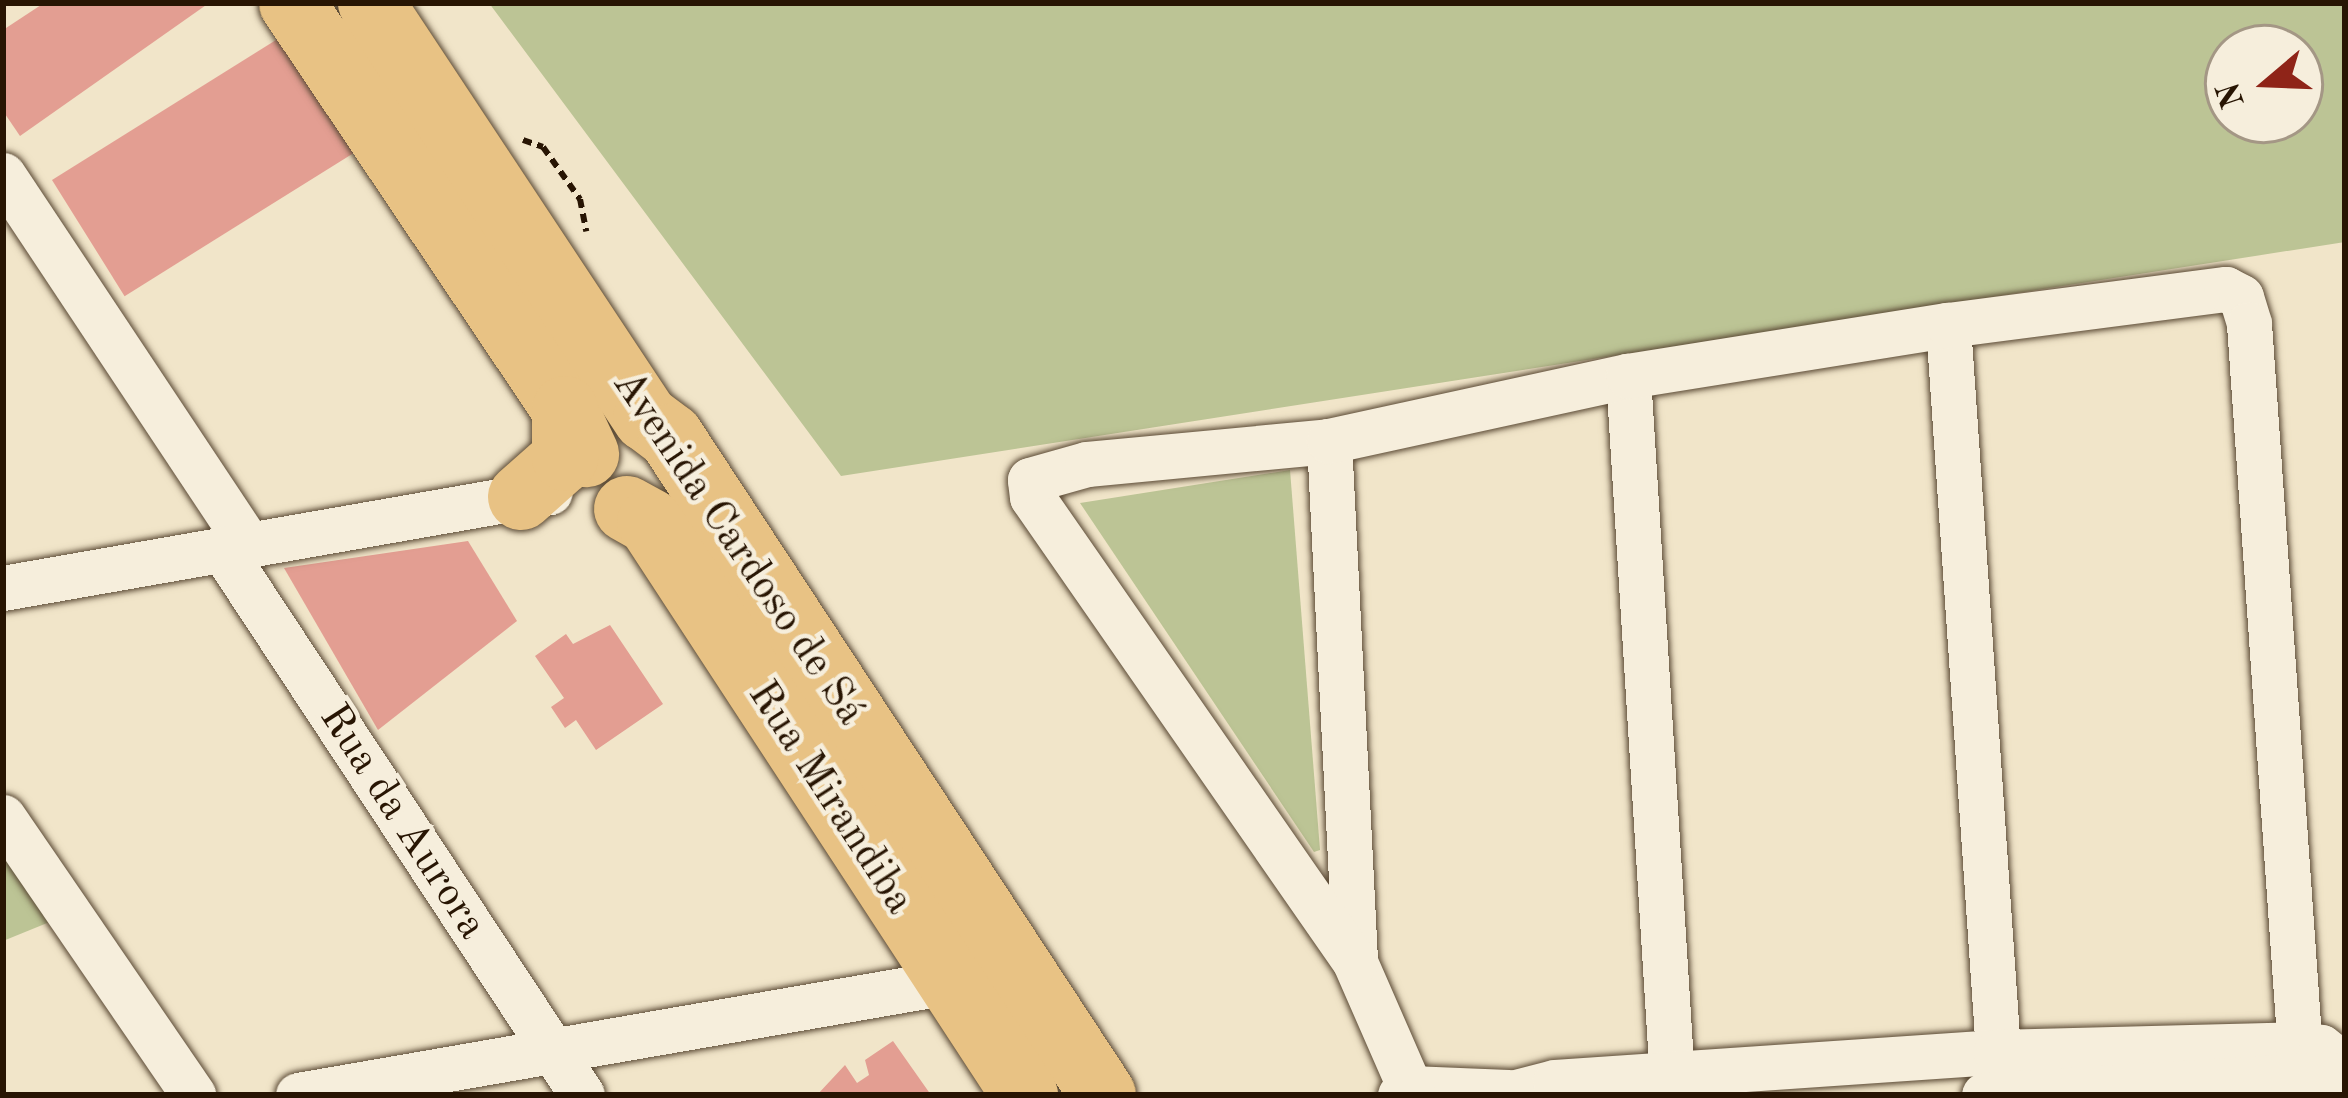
<!DOCTYPE html>
<html>
<head>
<meta charset="utf-8">
<style>
  body { margin:0 }
  #map { position:relative; width:2348px; height:1098px; overflow:hidden; background:#f1e5c9; font-family:"Old Standard TT",serif }
  div>[style] { position:absolute }
  [style*='--x'] { left:calc(var(--x)*1px); top:calc(var(--y)*1px); width:calc(var(--w)*1px); rotate:calc(var(--a)*1deg) }
  .green>* { inset:0; background:#bcc495 }
  .building>* { inset:0; background:#e39e92; transform-origin:0 0 }
  .path>* { height:6px; margin-top:-3px; transform-origin:0; background:repeating-linear-gradient(90deg,#281503 0 9px,transparent 0 15px) }
  .roads { filter:drop-shadow(0 0 3px #5a4934) drop-shadow(0 0 3px #5a4934) }
  .minor>* { height:45px; margin:-22.5px; padding:0 22.5px; transform-origin:22.5px; border-radius:22.5px; background:#f6eedc }
  .highway>* { height:66px; margin:-33px; padding:0 33px; transform-origin:33px; border-radius:33px; background:#e8c284 }
  span { translate:-50% -50%; white-space:nowrap; text-align:center; line-height:1.15; -webkit-text-stroke:9px #f6eedc; paint-order:stroke }
  .street-label { font-size:42px; color:#281503 }
  .frame { position:absolute; inset:0; border:6px solid #281503; pointer-events:none }
  .north { position:absolute; left:2204px; top:24px; width:120px; height:120px; box-sizing:border-box; background:#f6eedc; border:3px solid #a49785; border-radius:50%; rotate:251deg; font-size:33px; font-weight:700; line-height:48px; text-align:center; color:#281503 }
  .north::after { content:''; display:block; margin:auto; width:42px; height:54px; background:#8f2418; clip-path:polygon(50% 0,100% 100%,50% 72%,0 100%) }
</style>
</head>
<body>
<div id="map">
  <div class="green">
    <i style="clip-path:polygon(evenodd,489px 3px,2345px 3px,2345px 242px,841px 476px,489px 3px,2228px 48px,2300px 48px,2300px 120px,2228px 120px,2228px 48px)"></i>
    <i style="clip-path:polygon(1290px 470px,1320px 850px,1314px 852px,1080px 503px)"></i>
    <i style="clip-path:polygon(3px 827px,57px 919px,3px 941px)"></i>
  </div>
  <div class="building">
    <i style="clip-path:polygon(44px 3px,209px 3px,20px 136px,3px 111px,3px 30px)"></i>
    <i style="left:292px;top:30px;width:137px;height:283px;rotate:58deg"></i>
    <i style="clip-path:polygon(468px 541px,517px 621px,378px 730px,284px 568px)"></i>
    <i style="clip-path:polygon(610px 625px,663px 704px,596px 750px,576px 720px,565px 728px,551px 707px,564px 698px,535px 656px,566px 634px,573px 644px)"></i>
    <i style="clip-path:polygon(893px 1041px,931px 1095px,817px 1095px,845px 1065px,857px 1083px,869px 1075px,865px 1060px)"></i>
  </div>
  <div class="path">
    <i style="--x:523;--y:140;--w:21;--a:19"></i>
    <i style="--x:543;--y:147;--w:64;--a:54.6"></i>
    <i style="--x:580;--y:199;--w:33;--a:79"></i>
  </div>
  <div class="roads">
    <div class="minor">
      <i style="--x:3;--y:175;--w:443;--a:56.4"></i>
      <i style="--x:1948;--y:325;--w:772;--a:86.06"></i>
      <i style="--x:1628;--y:376;--w:720;--a:86.42"></i>
      <i style="--x:1329;--y:441;--w:519;--a:87.13"></i>
      <i style="--x:222;--y:549;--w:654;--a:56.6"></i>
      <i style="--x:3;--y:588;--w:555;--a:-9.95"></i>
      <i style="--x:3;--y:817;--w:337;--a:55.6"></i>
      <i style="--x:298;--y:1095;--w:660;--a:-9.86"></i>
      <i style="--x:1400;--y:1095;--w:12;--a:-35"></i>
      <i style="--x:1410;--y:1088;--w:98;--a:2.3"></i>
      <i style="--x:1413;--y:1095;--w:145;--a:-113.6"></i>
      <i style="--x:1355;--y:962;--w:566;--a:-124.78"></i>
      <i style="--x:1032;--y:497;--w:17;--a:-97"></i>
      <i style="--x:1030;--y:480;--w:59;--a:-15.7"></i>
      <i style="--x:1087;--y:464;--w:243;--a:-5.4"></i>
      <i style="--x:1329;--y:441;--w:306;--a:-12.3"></i>
      <i style="--x:1628;--y:376;--w:324;--a:-9.1"></i>
      <i style="--x:1948;--y:325;--w:280;--a:-7.4"></i>
      <i style="--x:2226;--y:289;--w:17;--a:28"></i>
      <i style="--x:2241;--y:297;--w:28;--a:73"></i>
      <i style="--x:2249;--y:324;--w:773;--a:85.99"></i>
      <i style="--x:1504;--y:1095;--w:53;--a:-14.3"></i>
      <i style="--x:1555;--y:1082;--w:442;--a:-3.9"></i>
      <i style="--x:1996;--y:1052;--w:301;--a:-1.5"></i>
      <i style="--x:2297;--y:1044;--w:24;--a:7"></i>
      <i style="--x:2321;--y:1047;--w:31;--a:38"></i>
      <i style="--x:1984;--y:1095;--w:345;--a:-3.5"></i>
    </div>
    <div class="highway">
      <i style="--x:292;--y:3;--w:489;--a:56.1"></i>
      <i style="--x:565;--y:409;--w:50;--a:65"></i>
      <i style="--x:371;--y:3;--w:498;--a:56.5"></i>
      <i style="--x:646;--y:418;--w:31;--a:37"></i>
      <i style="--x:671;--y:437;--w:787;--a:56.71"></i>
      <i style="--x:521;--y:497;--w:59;--a:-41.6"></i>
      <i style="--x:565;--y:458;--w:49;--a:-90"></i>
      <i style="--x:627;--y:509;--w:26;--a:29"></i>
      <i style="--x:650;--y:522;--w:685;--a:56.8"></i>
    </div>
  </div>
  <div class="street-label">
    <span style="left:738px;top:548px;rotate:56deg">Avenida Cardoso de Sá</span>
    <span style="left:830px;top:798px;rotate:57deg">Rua Mirandiba</span>
    <span style="left:402px;top:822px;rotate:57deg">Rua da Aurora</span>
  </div>
  <div class="frame"></div>
  <div class="north">N</div>
</div>
</body>
</html>
